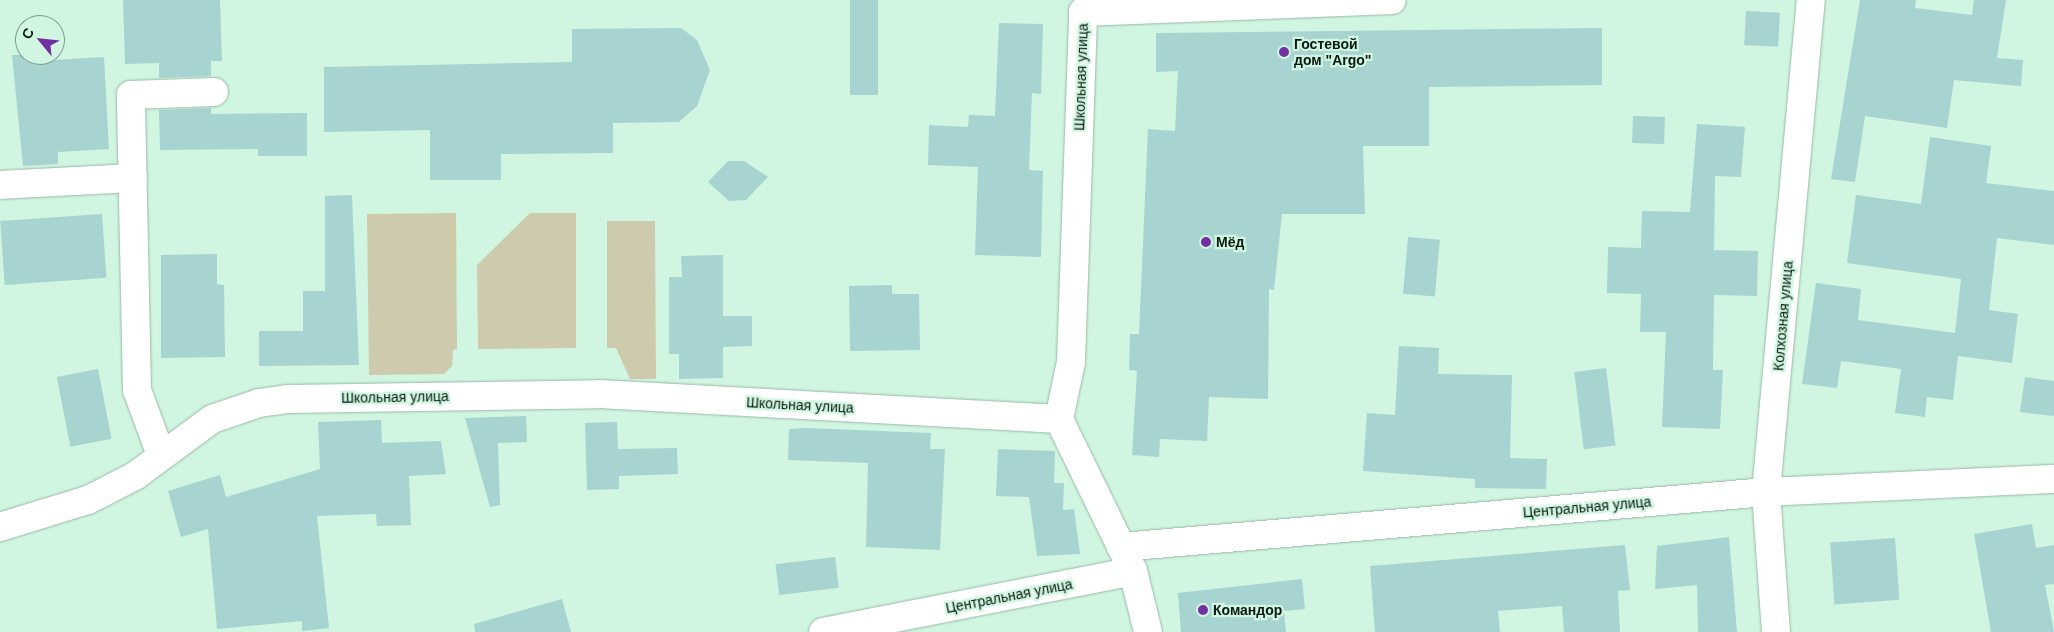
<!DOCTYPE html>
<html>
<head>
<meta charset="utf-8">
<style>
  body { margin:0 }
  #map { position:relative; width:2054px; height:632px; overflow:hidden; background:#d0f5e0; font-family:Arial,sans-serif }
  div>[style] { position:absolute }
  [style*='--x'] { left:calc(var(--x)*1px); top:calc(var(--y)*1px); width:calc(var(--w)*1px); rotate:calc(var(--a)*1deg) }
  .green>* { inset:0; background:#cecaae }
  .building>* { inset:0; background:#a7d4d1; transform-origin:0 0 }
  .roads { filter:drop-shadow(0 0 1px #97baa6) drop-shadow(0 0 1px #97baa6) }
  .minor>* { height:28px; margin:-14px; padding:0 14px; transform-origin:14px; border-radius:14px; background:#fff }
  .dots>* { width:14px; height:14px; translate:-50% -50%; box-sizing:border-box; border:2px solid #d0f5e0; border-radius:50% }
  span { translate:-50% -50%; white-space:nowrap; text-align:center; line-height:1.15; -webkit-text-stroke:4.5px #d0f5e0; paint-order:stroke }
  .poi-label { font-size:14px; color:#0b1912; font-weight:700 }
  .left { translate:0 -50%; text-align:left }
  .street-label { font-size:14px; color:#0b1912 }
  .north { position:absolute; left:15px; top:15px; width:50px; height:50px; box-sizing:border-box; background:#d0f5e0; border:1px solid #819d8e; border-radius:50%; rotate:298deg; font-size:14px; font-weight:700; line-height:20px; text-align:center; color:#0b1912 }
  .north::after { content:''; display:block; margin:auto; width:18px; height:22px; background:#732ea2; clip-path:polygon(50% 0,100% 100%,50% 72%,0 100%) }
</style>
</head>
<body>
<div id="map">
  <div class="green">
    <i style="clip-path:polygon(456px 213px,457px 349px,453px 350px,452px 366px,444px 374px,369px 375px,367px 214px)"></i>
    <i style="clip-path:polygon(530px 213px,576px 213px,576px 348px,478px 349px,477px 265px)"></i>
    <i style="clip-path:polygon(607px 221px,655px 221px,656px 379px,630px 379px,616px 348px,607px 348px)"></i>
  </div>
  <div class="building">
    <i style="clip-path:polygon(123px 0,220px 0,222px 61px,211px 61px,211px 76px,159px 78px,159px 63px,125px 64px)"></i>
    <i style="left:850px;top:0;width:28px;height:95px"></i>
    <i style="clip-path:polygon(1860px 0,1916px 0,1915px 8px,1972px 15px,1974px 0,2006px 0,1997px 58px,2023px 60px,2021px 86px,1954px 80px,1947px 128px,1865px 116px,1855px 182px,1831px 179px)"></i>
    <i style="left:1746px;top:11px;width:34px;height:34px;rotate:3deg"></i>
    <i style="clip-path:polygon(999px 23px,1043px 24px,1041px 94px,1032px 93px,1029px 170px,1043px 171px,1041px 257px,975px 255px,978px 167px,928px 165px,929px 125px,968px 127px,969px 115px,995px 116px)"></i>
    <i style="clip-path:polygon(681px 28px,697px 40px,710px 70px,697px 106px,679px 122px,613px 123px,613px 153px,501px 154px,501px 180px,430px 180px,430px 130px,324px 132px,324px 67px,572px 62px,572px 29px)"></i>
    <i style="clip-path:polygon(1602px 28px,1602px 85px,1429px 87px,1429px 146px,1363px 146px,1365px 214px,1282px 214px,1274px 290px,1269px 289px,1268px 399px,1209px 397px,1207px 441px,1160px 439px,1159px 457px,1132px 455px,1137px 371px,1129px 370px,1130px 334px,1139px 334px,1148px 129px,1175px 131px,1178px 71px,1156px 72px,1156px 33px)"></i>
    <i style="clip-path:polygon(12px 55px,53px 55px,53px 60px,104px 57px,109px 149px,58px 152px,58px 164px,23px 166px)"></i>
    <i style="clip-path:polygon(211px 108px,211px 114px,307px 113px,307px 156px,258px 156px,258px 149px,160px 150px,159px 110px)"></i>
    <i style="left:1633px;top:116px;width:32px;height:27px;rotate:2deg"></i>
    <i style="clip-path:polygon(1697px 124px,1745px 127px,1741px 177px,1715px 176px,1714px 250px,1758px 251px,1757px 296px,1714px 295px,1713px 370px,1723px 370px,1720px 429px,1662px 427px,1666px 332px,1640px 332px,1641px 294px,1607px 293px,1608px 247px,1641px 248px,1642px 211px,1690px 212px)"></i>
    <i style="clip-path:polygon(1930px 137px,1991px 146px,1986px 183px,2054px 191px,2054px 245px,1997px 238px,1989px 310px,2018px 314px,2012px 363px,1958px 356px,1953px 400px,1927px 397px,1925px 417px,1895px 413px,1901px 369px,1841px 361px,1837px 388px,1802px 384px,1816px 283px,1861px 289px,1858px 320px,1955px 333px,1961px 279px,1847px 263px,1856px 195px,1921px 204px)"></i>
    <i style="clip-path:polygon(728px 161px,744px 161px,768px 177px,746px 200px,729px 201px,708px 182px)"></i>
    <i style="clip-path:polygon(352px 195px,359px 365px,259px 366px,259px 331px,303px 331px,303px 291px,325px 291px,325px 196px)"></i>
    <i style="left:102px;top:214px;width:64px;height:102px;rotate:86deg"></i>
    <i style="left:1408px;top:237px;width:32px;height:57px;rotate:5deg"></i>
    <i style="clip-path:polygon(217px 254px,217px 284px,224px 285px,225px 357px,161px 358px,161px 255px)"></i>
    <i style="clip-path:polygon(723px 255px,723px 316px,752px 316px,752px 346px,723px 347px,723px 378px,679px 379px,679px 354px,669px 354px,669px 277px,682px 277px,681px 256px)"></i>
    <i style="clip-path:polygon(892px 285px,892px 294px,919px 294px,920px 350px,850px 351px,849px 286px)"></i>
    <i style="clip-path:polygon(1399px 346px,1439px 348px,1438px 374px,1512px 375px,1510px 458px,1547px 459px,1546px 489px,1475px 488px,1475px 479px,1363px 471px,1367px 413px,1395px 415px)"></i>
    <i style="left:1606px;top:368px;width:78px;height:32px;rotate:83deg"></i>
    <i style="left:98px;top:369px;width:71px;height:42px;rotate:79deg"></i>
    <i style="clip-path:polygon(2025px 377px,2054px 381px,2054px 416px,2020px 412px)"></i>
    <i style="clip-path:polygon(526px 416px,527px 442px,498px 443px,500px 505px,490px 507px,465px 418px)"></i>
    <i style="clip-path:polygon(381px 420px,382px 443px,441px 441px,446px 474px,409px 476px,411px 525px,377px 526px,376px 514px,317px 516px,329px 628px,302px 631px,302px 621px,217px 629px,208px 529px,181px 537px,168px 491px,220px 475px,226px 497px,320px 469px,318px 422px)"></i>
    <i style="clip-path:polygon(617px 422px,618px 449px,677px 448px,678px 474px,619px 476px,619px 489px,587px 490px,585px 423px)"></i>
    <i style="clip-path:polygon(806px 428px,931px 433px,930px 449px,945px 449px,940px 550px,866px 547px,868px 463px,788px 460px,789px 429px)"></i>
    <i style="clip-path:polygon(998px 449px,1055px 451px,1054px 483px,1064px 483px,1063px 510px,1074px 509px,1080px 554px,1037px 556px,1029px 497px,996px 496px)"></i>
    <i style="clip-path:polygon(2032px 524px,2036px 548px,2054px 545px,2054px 584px,2045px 585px,2054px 632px,1991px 632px,1974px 534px)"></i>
    <i style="clip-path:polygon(1729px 537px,1737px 632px,1698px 632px,1697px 585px,1655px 589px,1657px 546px)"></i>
    <i style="left:1895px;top:538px;width:62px;height:65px;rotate:86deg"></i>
    <i style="clip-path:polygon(1625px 545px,1630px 590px,1618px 591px,1620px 632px,1564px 632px,1562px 606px,1498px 611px,1500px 632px,1375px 632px,1370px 566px)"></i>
    <i style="left:835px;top:557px;width:31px;height:60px;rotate:83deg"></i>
    <i style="clip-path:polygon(1302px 579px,1305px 609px,1284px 611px,1286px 632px,1181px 632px,1178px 593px)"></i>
    <i style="clip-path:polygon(562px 599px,571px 632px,475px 632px,474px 624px)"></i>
  </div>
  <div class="roads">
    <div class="minor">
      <i style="--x:0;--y:185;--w:133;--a:-3"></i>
      <i style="--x:161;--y:455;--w:69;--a:-110.3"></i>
      <i style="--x:137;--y:390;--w:295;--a:-91.2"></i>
      <i style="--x:131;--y:95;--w:83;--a:-2.1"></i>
      <i style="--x:0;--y:527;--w:92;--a:-17.1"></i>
      <i style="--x:88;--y:500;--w:53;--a:-27.1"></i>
      <i style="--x:135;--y:476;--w:96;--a:-36.5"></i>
      <i style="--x:212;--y:419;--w:50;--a:-18.8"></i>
      <i style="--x:259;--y:403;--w:30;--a:-8"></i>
      <i style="--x:289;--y:399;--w:310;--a:-0.9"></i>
      <i style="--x:599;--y:394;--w:461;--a:3.1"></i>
      <i style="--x:1121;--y:547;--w:647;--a:-4.87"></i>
      <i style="--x:1766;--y:492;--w:288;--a:-2.6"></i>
      <i style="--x:823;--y:632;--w:316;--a:-11.1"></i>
      <i style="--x:1148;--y:632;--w:63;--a:-103.8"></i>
      <i style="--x:1133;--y:571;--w:169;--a:-116"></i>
      <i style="--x:1059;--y:419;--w:58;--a:-78.1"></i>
      <i style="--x:1071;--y:362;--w:350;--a:-88"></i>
      <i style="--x:1083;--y:12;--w:309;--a:-2.2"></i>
      <i style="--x:1776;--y:632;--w:140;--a:-94.1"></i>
      <i style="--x:1766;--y:492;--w:494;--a:-84.8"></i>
    </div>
  </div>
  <div class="dots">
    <i style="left:1284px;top:52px;background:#732ea2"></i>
    <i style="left:1206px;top:242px;background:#732ea2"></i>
    <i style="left:1203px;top:610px;background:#732ea2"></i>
  </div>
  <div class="poi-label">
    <span class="left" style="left:1294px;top:52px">Гостевой<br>дом "Argo"</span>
    <span class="left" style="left:1216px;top:242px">Мёд</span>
    <span class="left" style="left:1213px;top:610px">Командор</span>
  </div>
  <div class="street-label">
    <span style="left:1081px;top:77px;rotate:-88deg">Школьная улица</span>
    <span style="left:1783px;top:316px;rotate:-85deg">Колхозная улица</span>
    <span style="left:395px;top:397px;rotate:-1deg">Школьная улица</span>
    <span style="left:800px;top:405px;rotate:3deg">Школьная улица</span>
    <span style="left:1587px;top:507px;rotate:-5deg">Центральная улица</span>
    <span style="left:1009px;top:596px;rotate:-11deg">Центральная улица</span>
  </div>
  <div class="north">С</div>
</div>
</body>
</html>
